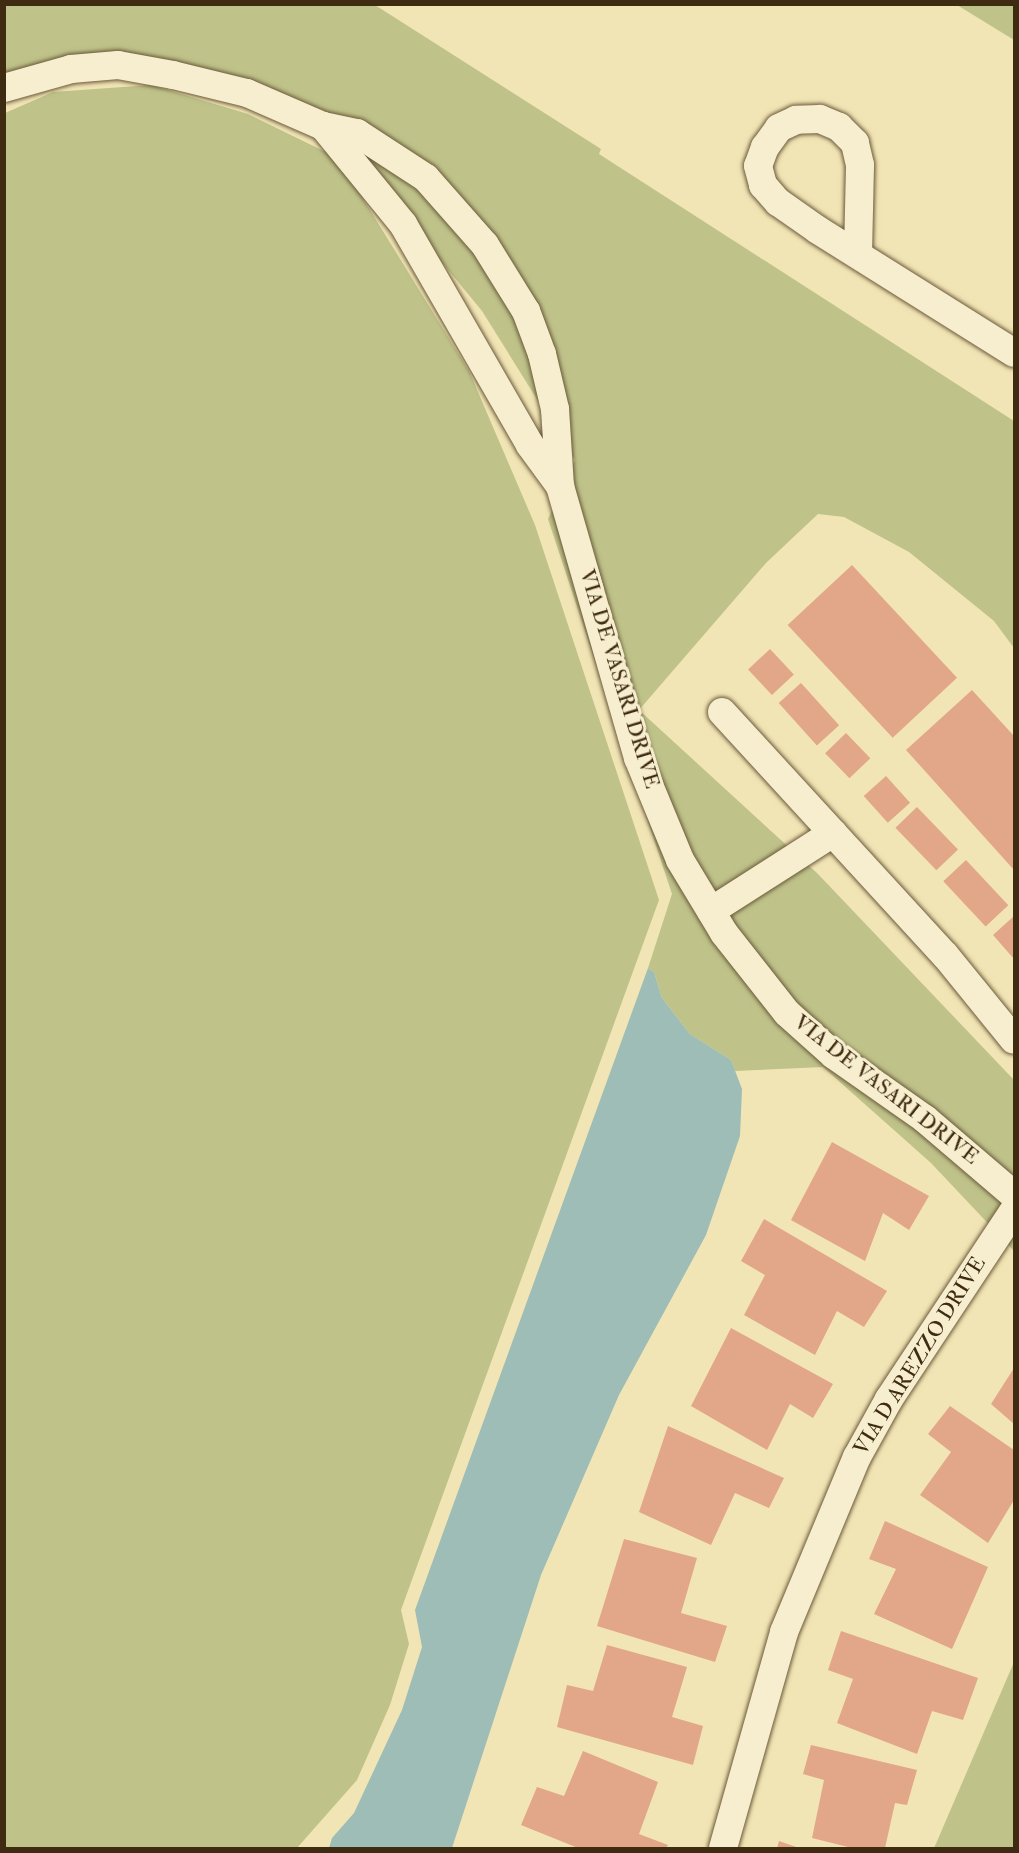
<!DOCTYPE html>
<html>
<head>
<meta charset="utf-8">
<style>
	body { margin:0 }
	#map { position:relative; width:1019px; height:1853px; overflow:hidden; background:#f2e5b5; font-family:"IM FELL Double Pica",serif }
	div>[style] { position:absolute }
	.green>* { inset:0; background:#bfc38a }
	.water>* { inset:0; background:#9dbdb6 }
	.building>* { inset:0; background:#e2a689; transform-origin:0 0 }
	.roads { filter:drop-shadow(0 0 2px #6b5a3a) drop-shadow(0 0 2px #6b5a3a) }
	.minor>* { height:28px; margin:-14px; padding:0 14px; transform-origin:14px; border-radius:14px; background:#f7eecf }
	span { translate:-50% -50%; white-space:nowrap; text-align:center; line-height:1.15; -webkit-text-stroke:6px #f7eecf; paint-order:stroke }
	.street-label { font-size:21px; color:#3e2b11 }
	.frame { position:absolute; inset:0; border:6px solid #3e2b11; pointer-events:none }
</style>
</head>
<body>
<div id="map">
	<div class="green">
		<div style="clip-path:polygon(5px 5px,375px 5px,601px 149px,599px 154px,1014px 421px,1014px 648px,994px 621px,909px 552px,844px 517px,818px 514px,766px 563px,639px 710px,818px 874px,1014px 1080px,1014px 1251px,931px 1163px,823px 1067px,735px 1071px,731px 1060px,690px 1034px,662px 998px,654px 972px,648px 968px,672px 894px,548px 519px,575px 460px,482px 311px,347px 147px,151px 71px,53px 78px,5px 98px)"></div>
		<div style="clip-path:polygon(957px 5px,1014px 5px,1014px 40px)"></div>
		<div style="clip-path:polygon(151px 85px,248px 114px,338px 158px,469px 371px,535px 525px,659px 900px,401px 1610px,409px 1644px,390px 1705px,357px 1780px,297px 1848px,5px 1848px,5px 113px,53px 92px)"></div>
		<div style="clip-path:polygon(1014px 1662px,1014px 1848px,934px 1848px,938px 1839px)"></div>
	</div>
	<div class="water">
		<div style="clip-path:polygon(648px 968px,654px 972px,662px 998px,690px 1034px,731px 1060px,742px 1089px,740px 1136px,706px 1235px,619px 1395px,541px 1575px,452px 1848px,329px 1848px,332px 1838px,354px 1813px,402px 1710px,422px 1647px,415px 1610px)"></div>
	</div>
	<div class="building">
		<div style="left:852px;top:565px;width:154px;height:88px;rotate:47deg"></div>
		<div style="left:770px;top:649px;width:35px;height:30px;rotate:47deg"></div>
		<div style="left:801px;top:683px;width:57px;height:30px;rotate:48deg"></div>
		<div style="clip-path:polygon(972px 690px,1014px 736px,1014px 870px,906px 750px)"></div>
		<div style="left:846px;top:733px;width:35px;height:29px;rotate:46deg"></div>
		<div style="left:886px;top:776px;width:36px;height:30px;rotate:48deg"></div>
		<div style="left:917px;top:807px;width:59px;height:30px;rotate:46deg"></div>
		<div style="left:966px;top:860px;width:62px;height:31px;rotate:47deg"></div>
		<div style="clip-path:polygon(1014px 916px,1014px 959px,993px 935px)"></div>
		<div style="clip-path:polygon(832px 1142px,929px 1196px,909px 1230px,883px 1213px,865px 1261px,791px 1220px)"></div>
		<div style="clip-path:polygon(764px 1219px,887px 1291px,864px 1327px,837px 1311px,815px 1355px,744px 1315px,765px 1275px,741px 1261px)"></div>
		<div style="clip-path:polygon(731px 1328px,833px 1384px,813px 1418px,790px 1404px,767px 1450px,691px 1406px)"></div>
		<div style="clip-path:polygon(1014px 1368px,1014px 1424px,991px 1404px)"></div>
		<div style="clip-path:polygon(950px 1406px,1014px 1450px,1014px 1500px,988px 1543px,920px 1495px,951px 1452px,928px 1434px)"></div>
		<div style="clip-path:polygon(668px 1426px,784px 1478px,769px 1508px,735px 1493px,711px 1545px,639px 1512px)"></div>
		<div style="clip-path:polygon(885px 1521px,988px 1567px,952px 1649px,874px 1614px,896px 1569px,869px 1559px)"></div>
		<div style="clip-path:polygon(624px 1539px,697px 1558px,681px 1613px,727px 1626px,715px 1662px,597px 1626px)"></div>
		<div style="clip-path:polygon(841px 1631px,978px 1678px,963px 1720px,932px 1711px,917px 1754px,837px 1723px,853px 1679px,828px 1670px)"></div>
		<div style="clip-path:polygon(607px 1645px,687px 1667px,672px 1717px,703px 1726px,693px 1765px,557px 1727px,567px 1685px,593px 1691px)"></div>
		<div style="clip-path:polygon(811px 1745px,917px 1770px,907px 1805px,895px 1803px,885px 1848px,852px 1848px,812px 1838px,824px 1780px,803px 1774px)"></div>
		<div style="clip-path:polygon(583px 1751px,658px 1782px,639px 1834px,668px 1845px,666px 1848px,578px 1848px,521px 1825px,537px 1787px,564px 1796px)"></div>
		<div style="clip-path:polygon(779px 1841px,799px 1848px,777px 1848px)"></div>
	</div>
	<div class="roads">
		<div class="minor">
			<div style="left:4px;top:88px;width:70px;rotate:-15.8deg"></div>
			<div style="left:71px;top:69px;width:47px;rotate:-4.9deg"></div>
			<div style="left:118px;top:65px;width:56px;rotate:10.3deg"></div>
			<div style="left:173px;top:75px;width:76px;rotate:13.7deg"></div>
			<div style="left:247px;top:93px;width:83px;rotate:23.5deg"></div>
			<div style="left:323px;top:126px;width:35px;rotate:12deg"></div>
			<div style="left:357px;top:133px;width:82px;rotate:33.1deg"></div>
			<div style="left:426px;top:178px;width:89px;rotate:48.6deg"></div>
			<div style="left:485px;top:245px;width:78px;rotate:58.2deg"></div>
			<div style="left:526px;top:311px;width:46px;rotate:69.6deg"></div>
			<div style="left:542px;top:354px;width:57px;rotate:76.7deg"></div>
			<div style="left:555px;top:409px;width:77px;rotate:86.3deg"></div>
			<div style="left:560px;top:486px;width:283px;rotate:74deg"></div>
			<div style="left:638px;top:758px;width:110px;rotate:67.6deg"></div>
			<div style="left:680px;top:860px;width:85px;rotate:58.9deg"></div>
			<div style="left:724px;top:933px;width:102px;rotate:51.8deg"></div>
			<div style="left:787px;top:1013px;width:63px;rotate:41.8deg"></div>
			<div style="left:834px;top:1055px;width:111px;rotate:35.1deg"></div>
			<div style="left:925px;top:1119px;width:117px;rotate:40.5deg"></div>
			<div style="left:323px;top:126px;width:127px;rotate:50.8deg"></div>
			<div style="left:403px;top:224px;width:255px;rotate:60.1deg"></div>
			<div style="left:530px;top:445px;width:51px;rotate:53.8deg"></div>
			<div style="left:858px;top:254px;width:89px;rotate:-88.7deg"></div>
			<div style="left:860px;top:165px;width:23px;rotate:-103deg"></div>
			<div style="left:855px;top:143px;width:23px;rotate:-135deg"></div>
			<div style="left:839px;top:127px;width:21px;rotate:-157deg"></div>
			<div style="left:820px;top:119px;width:24px;rotate:178deg"></div>
			<div style="left:796px;top:120px;width:19px;rotate:155deg"></div>
			<div style="left:779px;top:128px;width:24px;rotate:126deg"></div>
			<div style="left:765px;top:147px;width:20px;rotate:110deg"></div>
			<div style="left:758px;top:166px;width:20px;rotate:75deg"></div>
			<div style="left:763px;top:185px;width:23px;rotate:49deg"></div>
			<div style="left:778px;top:202px;width:49px;rotate:35deg"></div>
			<div style="left:818px;top:230px;width:231px;rotate:32.1deg"></div>
			<div style="left:722px;top:712px;width:330px;rotate:47.5deg"></div>
			<div style="left:945px;top:955px;width:109px;rotate:50.9deg"></div>
			<div style="left:711px;top:911px;width:145px;rotate:-32.6deg"></div>
			<div style="left:723px;top:1848px;width:224px;rotate:-74.2deg"></div>
			<div style="left:784px;top:1632px;width:190px;rotate:-67.4deg"></div>
			<div style="left:857px;top:1457px;width:66px;rotate:-61.1deg"></div>
			<div style="left:889px;top:1399px;width:227px;rotate:-56.5deg"></div>
		</div>
	</div>
	<div class="street-label">
		<span style="left:619px;top:679px;rotate:73deg">VIA DE VASARI DRIVE</span>
		<span style="left:886px;top:1090px;rotate:38deg">VIA DE VASARI DRIVE</span>
		<span style="left:920px;top:1356px;rotate:-58deg">VIA D AREZZO DRIVE</span>
	</div>
	<div class="frame"></div>
</div>
</body>
</html>
